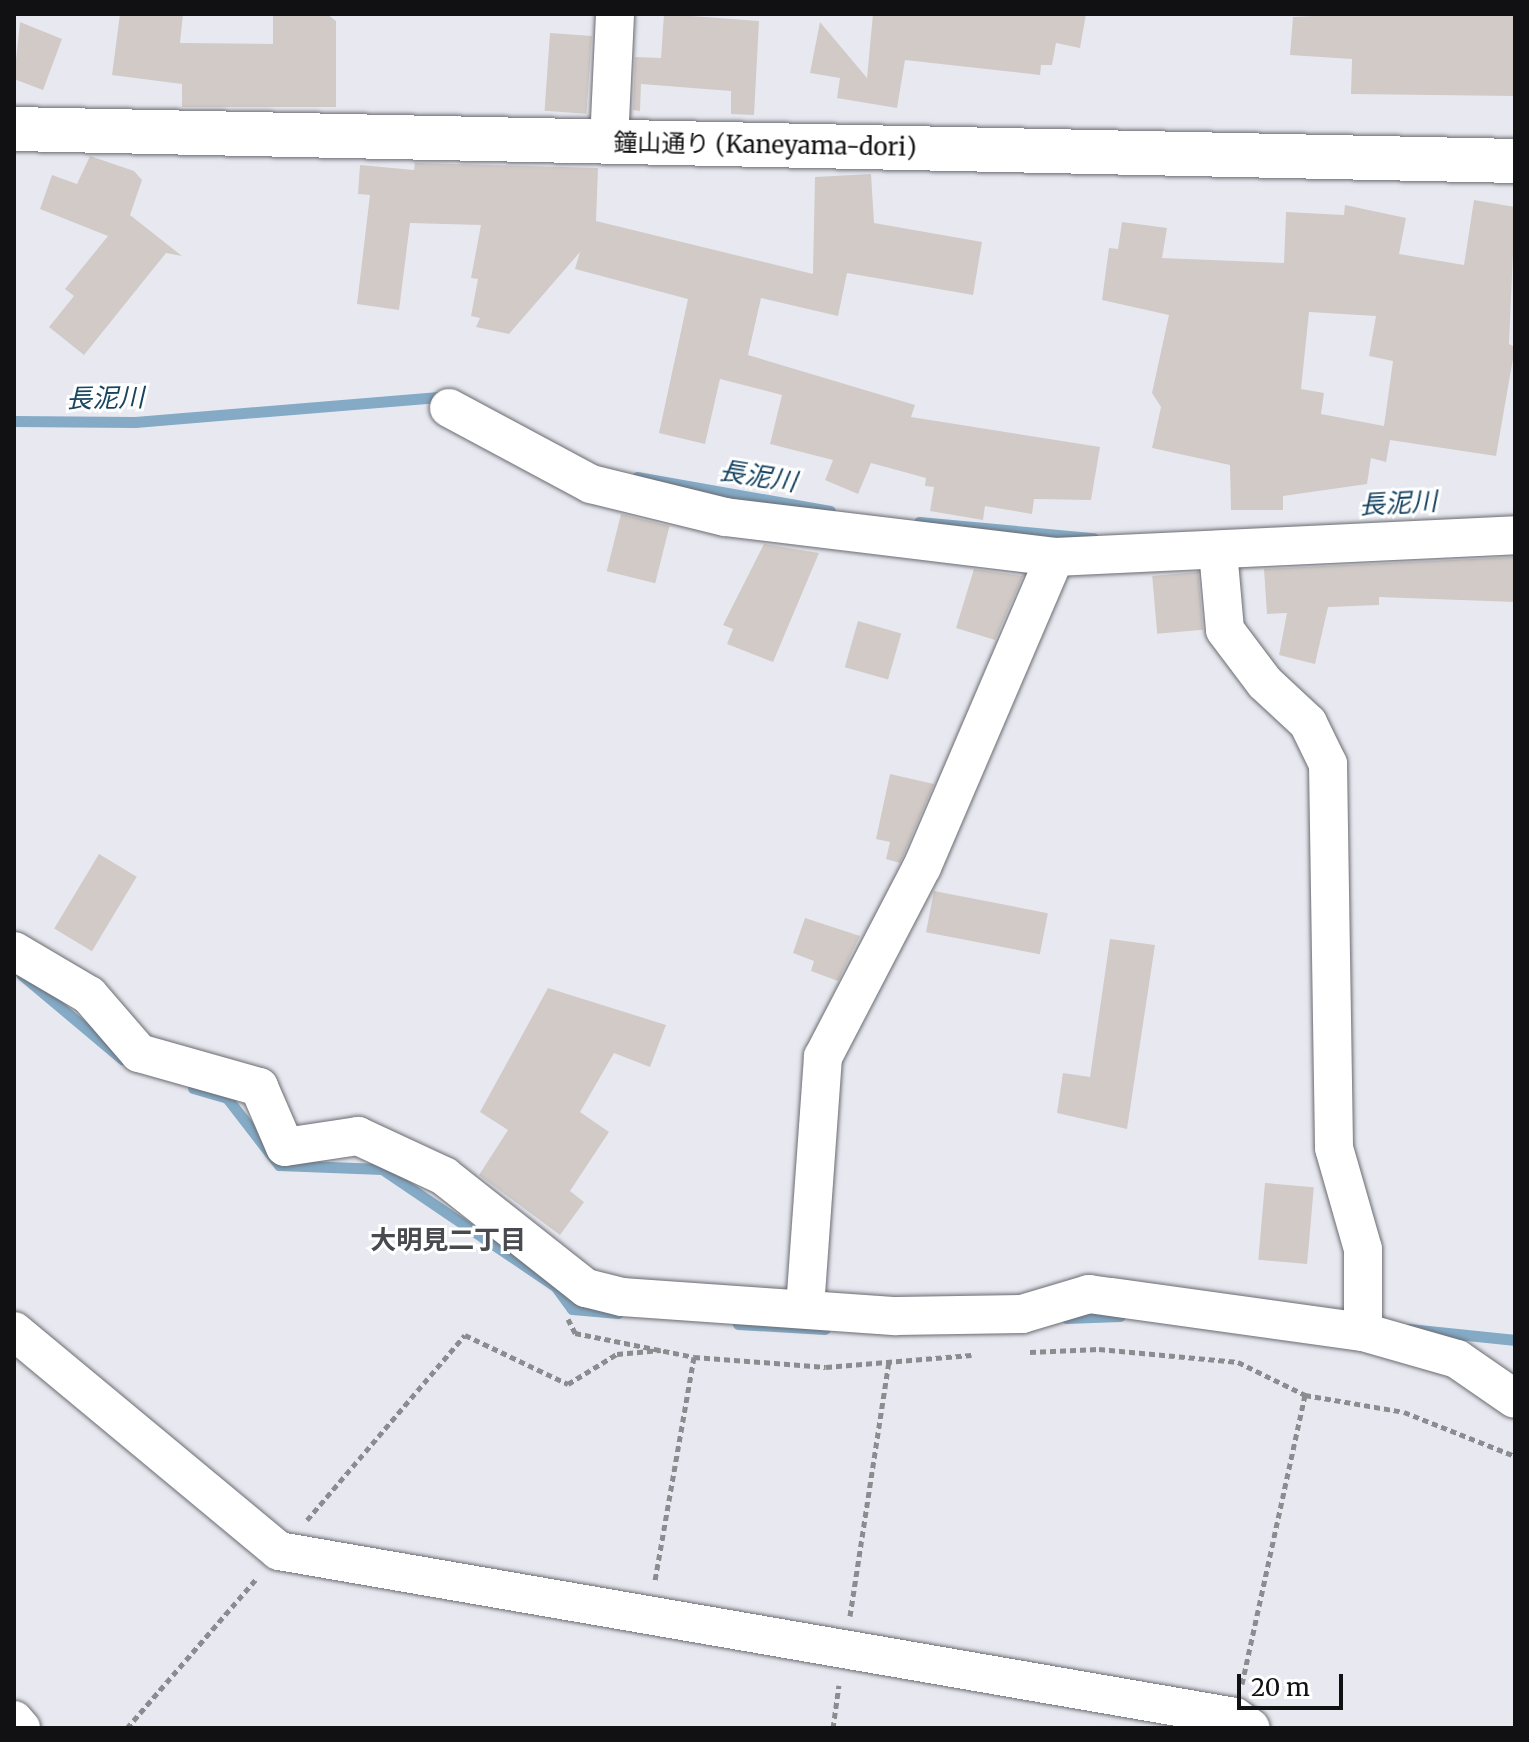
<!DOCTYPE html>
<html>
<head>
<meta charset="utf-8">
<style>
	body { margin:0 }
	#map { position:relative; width:1529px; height:1742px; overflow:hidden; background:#e8e9f0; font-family:Merriweather,"Noto Sans JP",serif }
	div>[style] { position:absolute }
	.stream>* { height:11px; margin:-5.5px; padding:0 5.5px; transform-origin:5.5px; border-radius:5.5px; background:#84aac6 }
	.building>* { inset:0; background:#d1cac7; transform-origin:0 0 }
	.path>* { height:5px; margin-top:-2.5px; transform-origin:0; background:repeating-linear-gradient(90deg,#8b8c90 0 6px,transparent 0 10px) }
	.roads { filter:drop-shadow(0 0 2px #6a6b71) drop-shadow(0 0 2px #6a6b71) }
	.street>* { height:38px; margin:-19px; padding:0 19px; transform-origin:19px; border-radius:19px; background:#fff }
	.secondary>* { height:44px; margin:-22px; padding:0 22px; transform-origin:22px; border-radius:22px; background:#fff }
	span { translate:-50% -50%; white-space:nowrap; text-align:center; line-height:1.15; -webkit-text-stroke:6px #fff; paint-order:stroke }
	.street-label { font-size:24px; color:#111113 }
	.water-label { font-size:26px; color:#164461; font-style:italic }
	.neighbourhood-label { font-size:26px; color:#484a4f; font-weight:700 }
	.frame { position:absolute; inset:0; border:16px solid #111113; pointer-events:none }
	.scale { position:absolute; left:1237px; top:1674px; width:106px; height:36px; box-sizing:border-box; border:4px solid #111113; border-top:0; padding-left:10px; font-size:24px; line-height:28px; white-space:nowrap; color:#111113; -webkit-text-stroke:6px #fff; paint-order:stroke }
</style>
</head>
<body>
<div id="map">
	<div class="stream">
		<div style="left:14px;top:421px;width:121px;rotate:0.5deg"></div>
		<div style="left:135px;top:422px;width:317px;rotate:-4.7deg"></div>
		<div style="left:637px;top:477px;width:196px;rotate:10deg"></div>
		<div style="left:919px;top:522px;width:175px;rotate:5.3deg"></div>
		<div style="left:22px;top:975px;width:131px;rotate:40deg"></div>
		<div style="left:193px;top:1088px;width:35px;rotate:16deg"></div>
		<div style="left:227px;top:1098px;width:85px;rotate:52.2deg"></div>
		<div style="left:279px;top:1165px;width:103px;rotate:2.2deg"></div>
		<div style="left:382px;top:1169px;width:210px;rotate:34.1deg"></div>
		<div style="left:556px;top:1287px;width:27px;rotate:54deg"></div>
		<div style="left:572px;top:1309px;width:46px;rotate:5deg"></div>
		<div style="left:1066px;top:1318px;width:54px;rotate:-2.1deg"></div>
		<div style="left:738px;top:1324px;width:87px;rotate:3.3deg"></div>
		<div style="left:1409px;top:1329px;width:107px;rotate:5.9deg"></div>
	</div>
	<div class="building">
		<div style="clip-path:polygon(120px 14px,183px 14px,180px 43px,273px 44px,273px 14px,327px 14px,336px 21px,336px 107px,182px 107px,182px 84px,112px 75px)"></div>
		<div style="clip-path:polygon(664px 14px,759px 21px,754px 115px,731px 114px,731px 91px,641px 84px,640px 111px,633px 110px,635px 57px,661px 58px)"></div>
		<div style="clip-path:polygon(873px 14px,1086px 14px,1080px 48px,1056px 43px,1052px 65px,1041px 65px,1040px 75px,905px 60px,897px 108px,837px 98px,840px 78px,810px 73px,820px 22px,867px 78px)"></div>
		<div style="clip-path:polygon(1352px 14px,1515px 14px,1515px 96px,1351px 94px,1352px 59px,1290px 55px,1293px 17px)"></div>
		<div style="clip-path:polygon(20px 22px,62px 39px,43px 90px,14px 79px)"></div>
		<div style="left:550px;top:33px;width:42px;height:78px;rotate:4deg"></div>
		<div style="clip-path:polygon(90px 156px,134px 171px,142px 180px,130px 215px,182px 256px,166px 253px,84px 355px,49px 327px,74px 296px,65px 289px,108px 236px,40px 209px,52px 175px,77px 184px)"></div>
		<div style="clip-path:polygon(415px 163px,598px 168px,596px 221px,813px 274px,815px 177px,871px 174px,874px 223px,982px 242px,973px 295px,847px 273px,838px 316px,761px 298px,748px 355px,915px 405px,911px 417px,1100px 447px,1091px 500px,1034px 499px,1032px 514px,985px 506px,983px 520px,930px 511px,934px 487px,925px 486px,926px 478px,871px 463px,858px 494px,825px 480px,833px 460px,770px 444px,782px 395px,720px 379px,705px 444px,659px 433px,688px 299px,575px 269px,580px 252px,509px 334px,476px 327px,480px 318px,471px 316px,478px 279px,471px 278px,481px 225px,410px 223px,399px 310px,357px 304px,370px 195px,358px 194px,360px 165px,414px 170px)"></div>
		<div style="clip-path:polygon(evenodd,1474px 200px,1515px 207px,1509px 344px,1515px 347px,1496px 456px,1390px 440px,1386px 462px,1371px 458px,1367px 484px,1283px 496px,1283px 510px,1231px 510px,1230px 465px,1152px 448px,1161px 407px,1152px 393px,1169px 315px,1102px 300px,1109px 248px,1118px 249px,1122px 222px,1167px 228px,1162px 258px,1284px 263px,1286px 212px,1344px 215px,1345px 205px,1406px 218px,1399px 254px,1464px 265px,1474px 200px,1309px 312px,1376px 316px,1369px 356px,1393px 361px,1384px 426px,1321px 414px,1324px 393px,1301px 389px,1309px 312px)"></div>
		<div style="left:621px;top:514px;width:50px;height:59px;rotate:14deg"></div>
		<div style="clip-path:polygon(764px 544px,819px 553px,773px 662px,727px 644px,733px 629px,723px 625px)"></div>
		<div style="clip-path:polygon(1515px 557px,1515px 602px,1379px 597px,1379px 605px,1328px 607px,1315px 664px,1279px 655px,1287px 613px,1267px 614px,1264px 569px)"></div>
		<div style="clip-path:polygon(974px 569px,1023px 576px,995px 640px,956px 628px)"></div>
		<div style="left:1198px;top:572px;width:58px;height:46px;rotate:85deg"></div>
		<div style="left:858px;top:621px;width:45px;height:48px;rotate:16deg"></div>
		<div style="clip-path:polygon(890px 774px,934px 784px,900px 863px,886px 859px,890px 842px,876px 839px)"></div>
		<div style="left:99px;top:854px;width:44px;height:87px;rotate:31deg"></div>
		<div style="left:934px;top:891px;width:116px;height:42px;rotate:11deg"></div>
		<div style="clip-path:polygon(805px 918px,860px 936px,838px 981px,811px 971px,814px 961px,793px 953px)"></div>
		<div style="clip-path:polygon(1110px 939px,1155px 945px,1127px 1129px,1057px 1113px,1063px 1073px,1090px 1077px)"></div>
		<div style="clip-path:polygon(548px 988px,666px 1025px,650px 1067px,614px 1053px,580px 1112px,609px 1132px,570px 1191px,584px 1202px,560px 1235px,479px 1175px,508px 1130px,480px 1112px)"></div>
		<div style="left:1265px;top:1183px;width:49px;height:77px;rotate:5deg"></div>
	</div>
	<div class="path">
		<div style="left:568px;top:1319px;width:16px;rotate:63deg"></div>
		<div style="left:575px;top:1333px;width:121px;rotate:11.4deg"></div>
		<div style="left:694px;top:1357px;width:227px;rotate:99.9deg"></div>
		<div style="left:1030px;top:1352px;width:69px;rotate:-2.5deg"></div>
		<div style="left:1099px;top:1349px;width:140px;rotate:5.3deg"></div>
		<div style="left:1238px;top:1362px;width:75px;rotate:26.2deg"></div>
		<div style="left:1305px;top:1395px;width:100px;rotate:9.7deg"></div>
		<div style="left:1404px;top:1412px;width:119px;rotate:21.6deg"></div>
		<div style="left:694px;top:1357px;width:132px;rotate:4.3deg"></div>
		<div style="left:826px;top:1367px;width:146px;rotate:-4.7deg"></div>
		<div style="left:307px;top:1520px;width:243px;rotate:-49.5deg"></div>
		<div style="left:465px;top:1335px;width:114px;rotate:25.4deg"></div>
		<div style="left:568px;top:1384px;width:57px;rotate:-31.5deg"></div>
		<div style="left:617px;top:1354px;width:44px;rotate:-5.2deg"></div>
		<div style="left:850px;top:1616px;width:259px;rotate:-81.3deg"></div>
		<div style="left:1242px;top:1684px;width:296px;rotate:-77.7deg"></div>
		<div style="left:127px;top:1728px;width:197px;rotate:-49.1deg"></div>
		<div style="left:833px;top:1728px;width:43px;rotate:-82.1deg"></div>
	</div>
	<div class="roads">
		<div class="street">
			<div style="left:609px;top:142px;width:128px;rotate:-87.3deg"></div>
			<div style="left:449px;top:408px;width:161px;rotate:28.2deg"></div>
			<div style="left:591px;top:484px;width:138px;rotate:13.8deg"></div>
			<div style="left:725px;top:517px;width:332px;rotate:6.9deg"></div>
			<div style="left:1055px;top:557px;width:461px;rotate:-2.7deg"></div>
			<div style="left:1218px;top:551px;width:79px;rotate:84.9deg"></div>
			<div style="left:1225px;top:630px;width:66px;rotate:53deg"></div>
			<div style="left:1265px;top:683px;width:59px;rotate:42.9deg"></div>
			<div style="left:1308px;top:723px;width:46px;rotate:64deg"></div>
			<div style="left:1328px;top:764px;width:384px;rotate:89.1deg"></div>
			<div style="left:1334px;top:1148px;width:105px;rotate:74deg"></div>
			<div style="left:1363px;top:1249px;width:83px;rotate:90deg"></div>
			<div style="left:14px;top:951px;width:87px;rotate:30.4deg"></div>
			<div style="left:89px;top:995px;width:77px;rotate:49.2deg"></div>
			<div style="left:139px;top:1053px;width:125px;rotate:15.8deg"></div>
			<div style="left:259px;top:1087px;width:65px;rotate:66.6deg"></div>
			<div style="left:285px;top:1147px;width:74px;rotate:-8.6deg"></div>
			<div style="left:358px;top:1136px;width:95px;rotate:24.9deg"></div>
			<div style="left:444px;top:1176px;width:181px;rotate:38.3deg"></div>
			<div style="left:586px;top:1288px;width:37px;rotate:14deg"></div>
			<div style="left:622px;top:1297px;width:275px;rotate:4deg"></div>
			<div style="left:896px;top:1316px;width:126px;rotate:-0.9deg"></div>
			<div style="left:1022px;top:1314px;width:70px;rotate:-16.6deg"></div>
			<div style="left:1089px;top:1294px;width:277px;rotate:7.9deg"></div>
			<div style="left:1363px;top:1332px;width:98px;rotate:16deg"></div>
			<div style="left:1457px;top:1359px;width:70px;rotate:34.6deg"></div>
			<div style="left:805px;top:1308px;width:252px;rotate:-85.9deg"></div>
			<div style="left:823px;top:1057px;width:214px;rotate:-62.5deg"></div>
			<div style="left:922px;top:867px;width:337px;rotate:-66.8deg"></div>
			<div style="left:14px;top:1331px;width:344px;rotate:39.7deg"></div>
			<div style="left:279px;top:1551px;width:970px;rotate:9.85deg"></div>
			<div style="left:1235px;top:1717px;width:19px;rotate:35deg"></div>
			<div style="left:14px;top:1720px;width:11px;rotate:49deg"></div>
		</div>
		<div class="secondary">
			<div style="left:14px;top:129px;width:1501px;rotate:1.22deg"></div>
		</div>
	</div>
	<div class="street-label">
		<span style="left:765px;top:145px;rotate:1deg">鐘山通り (Kaneyama-dori)</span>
	</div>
	<div class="water-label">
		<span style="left:105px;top:398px;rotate:-1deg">長泥川</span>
		<span style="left:758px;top:476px;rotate:9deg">長泥川</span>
		<span style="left:1398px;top:503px;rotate:-3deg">長泥川</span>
	</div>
	<div class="neighbourhood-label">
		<span style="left:448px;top:1240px">大明見二丁目</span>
	</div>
	<div class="frame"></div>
	<div class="scale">20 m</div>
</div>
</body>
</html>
